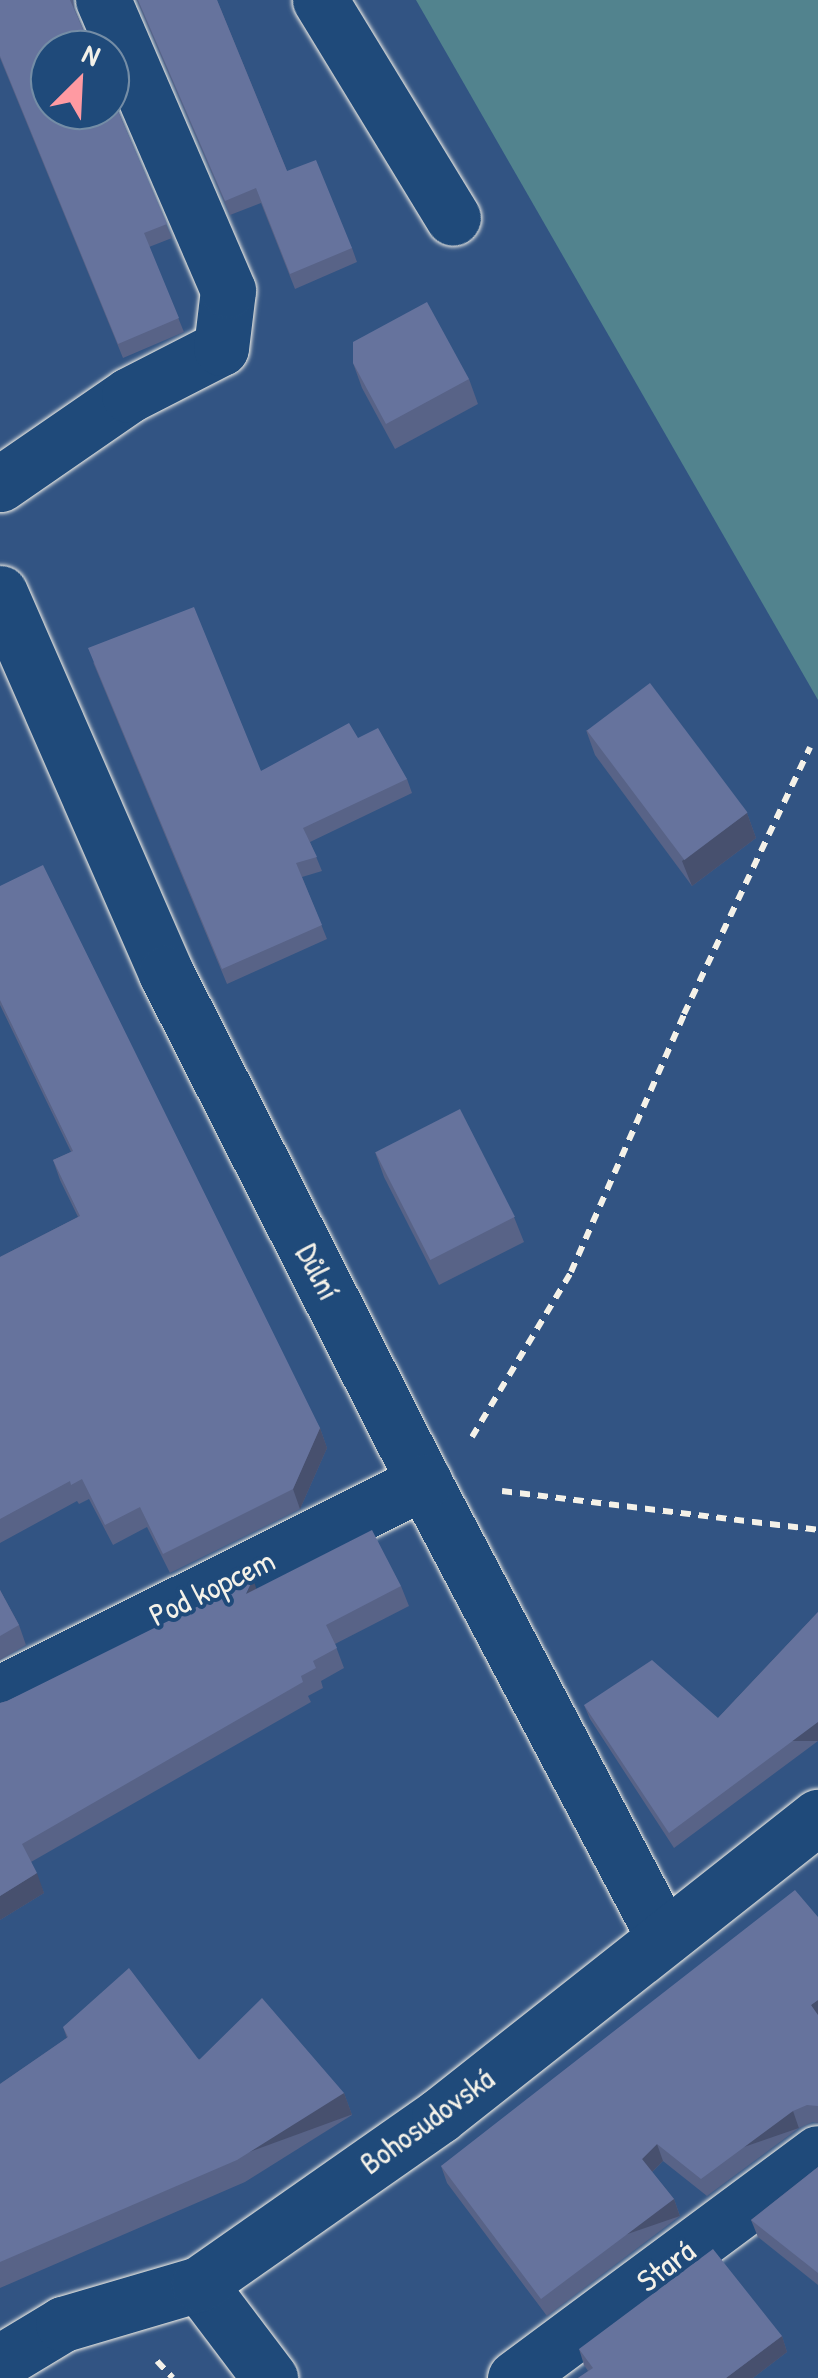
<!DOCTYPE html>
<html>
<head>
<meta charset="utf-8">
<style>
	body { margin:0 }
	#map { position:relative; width:818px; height:2378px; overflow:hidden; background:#325483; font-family:"Patrick Hand",sans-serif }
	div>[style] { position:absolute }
	.green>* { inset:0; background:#52838e }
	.path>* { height:6px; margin-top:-3px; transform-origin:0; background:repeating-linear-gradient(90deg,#f4f1e8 0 10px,transparent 0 18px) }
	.roads { filter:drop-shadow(0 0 2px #f4f1e8) drop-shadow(0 0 2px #f4f1e8) }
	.minor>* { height:55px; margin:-27.5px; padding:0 27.5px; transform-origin:27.5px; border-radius:27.5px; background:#1f4a7a }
	.wall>* { inset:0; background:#586387 }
	.shaded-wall>* { inset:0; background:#47506e; transform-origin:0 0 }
	.building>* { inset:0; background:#66739d; transform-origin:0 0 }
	span { translate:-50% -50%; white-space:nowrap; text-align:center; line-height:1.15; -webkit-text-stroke:8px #1f4a7a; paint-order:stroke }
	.street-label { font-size:32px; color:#f4f1e8 }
	.north { position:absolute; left:30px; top:30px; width:100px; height:100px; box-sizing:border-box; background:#1f4a7a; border:2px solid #748da6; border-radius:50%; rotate:24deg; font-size:28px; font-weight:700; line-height:40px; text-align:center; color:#f4f1e8 }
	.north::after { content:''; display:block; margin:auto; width:35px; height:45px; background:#ff9aa2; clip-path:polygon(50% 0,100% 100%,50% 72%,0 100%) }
</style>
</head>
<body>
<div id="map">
	<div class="green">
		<div style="clip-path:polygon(416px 0,818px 0,818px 700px)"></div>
	</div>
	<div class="path">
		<div style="left:472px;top:1437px;width:192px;rotate:-59deg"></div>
		<div style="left:571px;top:1272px;width:282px;rotate:-66.3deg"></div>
		<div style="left:684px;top:1014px;width:295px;rotate:-64.7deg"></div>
		<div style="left:502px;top:1491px;width:318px;rotate:7deg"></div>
		<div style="left:157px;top:2361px;width:23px;rotate:47deg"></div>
	</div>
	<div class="roads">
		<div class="minor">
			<div style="left:320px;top:0;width:255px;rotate:58.6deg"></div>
			<div style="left:0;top:484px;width:157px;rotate:-34.6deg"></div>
			<div style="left:129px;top:395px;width:103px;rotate:-27.1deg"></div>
			<div style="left:221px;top:348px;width:58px;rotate:-83.1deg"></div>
			<div style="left:228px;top:290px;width:316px;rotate:-113.3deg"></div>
			<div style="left:0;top:593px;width:415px;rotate:66.4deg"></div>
			<div style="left:166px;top:973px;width:571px;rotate:63.12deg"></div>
			<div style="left:424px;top:1482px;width:515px;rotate:62.24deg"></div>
			<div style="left:0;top:1693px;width:474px;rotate:-26.5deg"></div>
			<div style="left:199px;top:2284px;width:118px;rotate:52.9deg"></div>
			<div style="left:0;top:2362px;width:74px;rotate:-31.1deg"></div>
			<div style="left:63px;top:2324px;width:142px;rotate:-16.4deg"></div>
			<div style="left:199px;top:2284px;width:293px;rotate:-35deg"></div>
			<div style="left:439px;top:2116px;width:483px;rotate:-38.3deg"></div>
			<div style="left:515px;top:2378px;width:377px;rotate:-36.6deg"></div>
		</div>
	</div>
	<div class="wall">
		<div style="clip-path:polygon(0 0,73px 0,74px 8px,172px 238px,149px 247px,184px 332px,123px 358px,0 58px)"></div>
		<div style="clip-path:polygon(137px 0,217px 0,287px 171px,352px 248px,357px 262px,295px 289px,261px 203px,230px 215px)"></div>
		<div style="clip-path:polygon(353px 363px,469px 379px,478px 404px,395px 449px,362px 388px)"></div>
		<div style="clip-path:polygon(93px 662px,261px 771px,358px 738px,407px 779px,412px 793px,310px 842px,322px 871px,302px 877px,327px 939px,227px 984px)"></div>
		<div style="clip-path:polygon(586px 730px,747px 813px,756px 838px,692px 886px,595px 755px)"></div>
		<div style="clip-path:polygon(0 886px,320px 1428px,327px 1448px,300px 1509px,170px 1573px,147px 1527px,113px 1545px,89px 1499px,79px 1504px,77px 1501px,0 1543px,0 1257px,78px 1217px,60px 1180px,53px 1160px,71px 1152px,0 1005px)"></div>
		<div style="clip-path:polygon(375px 1152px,514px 1217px,524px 1242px,439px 1285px,384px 1177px)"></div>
		<div style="clip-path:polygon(401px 1586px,409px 1606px,335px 1644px,344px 1668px,321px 1681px,323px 1688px,308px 1696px,311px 1702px,31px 1862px,44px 1893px,0 1920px,0 1703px,7px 1701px,256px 1589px)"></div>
		<div style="clip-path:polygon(0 1590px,19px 1625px,26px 1645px,0 1660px)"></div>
		<div style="clip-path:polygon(818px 1612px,818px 1741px,674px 1848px,590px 1719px,584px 1705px,718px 1718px)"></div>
		<div style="clip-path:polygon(818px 1917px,818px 2123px,813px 2122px,799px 2128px,707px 2196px,663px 2161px,652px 2172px,674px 2199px,680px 2216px,547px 2316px,447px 2183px,441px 2166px)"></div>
		<div style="clip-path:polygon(63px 2027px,344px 2093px,352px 2115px,245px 2182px,0 2288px,0 2084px,67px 2038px)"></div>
		<div style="clip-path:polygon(818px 2167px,818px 2285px,758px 2237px,751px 2220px)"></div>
		<div style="clip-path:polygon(782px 2336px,787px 2352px,753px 2378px,578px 2378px,588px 2371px,584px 2365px,579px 2349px)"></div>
	</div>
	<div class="shaded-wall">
		<div style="clip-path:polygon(747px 813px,756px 838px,692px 886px,682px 861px)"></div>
		<div style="clip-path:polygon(320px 1428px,327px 1448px,300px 1509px,293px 1489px)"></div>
		<div style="clip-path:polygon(253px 1579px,260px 1599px,246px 1594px)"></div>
		<div style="left:818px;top:1722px;width:19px;height:186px;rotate:90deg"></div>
		<div style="clip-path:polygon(37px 1873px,44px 1893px,0 1920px,0 1896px)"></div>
		<div style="clip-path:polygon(818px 2000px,818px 2022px,811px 2005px)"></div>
		<div style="left:344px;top:2093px;width:23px;height:126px;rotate:70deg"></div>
		<div style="left:793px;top:2111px;width:18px;height:114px;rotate:71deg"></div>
		<div style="clip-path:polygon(657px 2144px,663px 2161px,648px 2176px,642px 2159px)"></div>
		<div style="left:674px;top:2199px;width:18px;height:166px;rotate:71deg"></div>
		<div style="clip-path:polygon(782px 2336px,787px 2352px,753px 2378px,726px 2378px)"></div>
	</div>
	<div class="building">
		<div style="clip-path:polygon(0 0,70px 0,92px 50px,50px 50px,50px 110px,110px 110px,110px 93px,167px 224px,144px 233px,179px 318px,118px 344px,0 56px)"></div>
		<div style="clip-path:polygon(138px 0,217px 0,287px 171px,316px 160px,352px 248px,290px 274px,256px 188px,225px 201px)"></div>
		<div style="clip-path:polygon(427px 302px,469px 379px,386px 424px,353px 363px,353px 342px)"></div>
		<div style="clip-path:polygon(194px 607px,261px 771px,349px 723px,358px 738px,378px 728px,407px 779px,303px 828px,317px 857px,296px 863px,322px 925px,222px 969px,88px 648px)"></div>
		<div style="left:650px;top:683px;width:162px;height:79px;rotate:53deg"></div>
		<div style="clip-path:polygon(43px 865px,320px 1428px,293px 1489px,163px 1554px,140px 1507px,105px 1525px,82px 1479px,71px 1485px,70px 1481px,0 1519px,0 1257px,80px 1216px,53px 1160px,73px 1151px,0 1000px,0 886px)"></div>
		<div style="left:460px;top:1109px;width:121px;height:95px;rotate:63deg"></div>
		<div style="clip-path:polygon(372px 1530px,401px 1586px,326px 1625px,337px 1648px,313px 1661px,316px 1668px,301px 1676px,303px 1682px,22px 1844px,37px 1873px,0 1896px,0 1703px,7px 1701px,253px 1579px,246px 1594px)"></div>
		<div style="clip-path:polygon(0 1590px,19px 1625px,0 1636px)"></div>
		<div style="clip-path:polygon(818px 1612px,818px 1722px,669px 1833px,584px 1705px,652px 1660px,718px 1718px)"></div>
		<div style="clip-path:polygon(795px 1890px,818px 1917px,818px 2000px,811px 2005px,818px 2015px,818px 2106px,807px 2105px,793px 2111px,701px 2179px,657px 2144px,642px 2159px,674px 2199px,541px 2299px,441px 2166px)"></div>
		<div style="clip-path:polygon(129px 1968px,199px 2060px,262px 1998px,344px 2093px,237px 2160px,0 2262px,0 2084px,68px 2037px,63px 2027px)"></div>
		<div style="clip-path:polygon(818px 2167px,818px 2273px,751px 2220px)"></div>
		<div style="clip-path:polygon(713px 2249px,782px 2336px,726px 2378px,578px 2378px,593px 2368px,579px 2349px)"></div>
	</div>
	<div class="street-label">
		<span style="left:318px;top:1272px;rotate:63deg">Důlní</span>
		<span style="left:212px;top:1588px;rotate:-26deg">Pod kopcem</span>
		<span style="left:427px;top:2121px;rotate:-36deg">Bohosudovská</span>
		<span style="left:666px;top:2266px;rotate:-37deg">Stará</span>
	</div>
	<div class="north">N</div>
</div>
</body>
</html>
